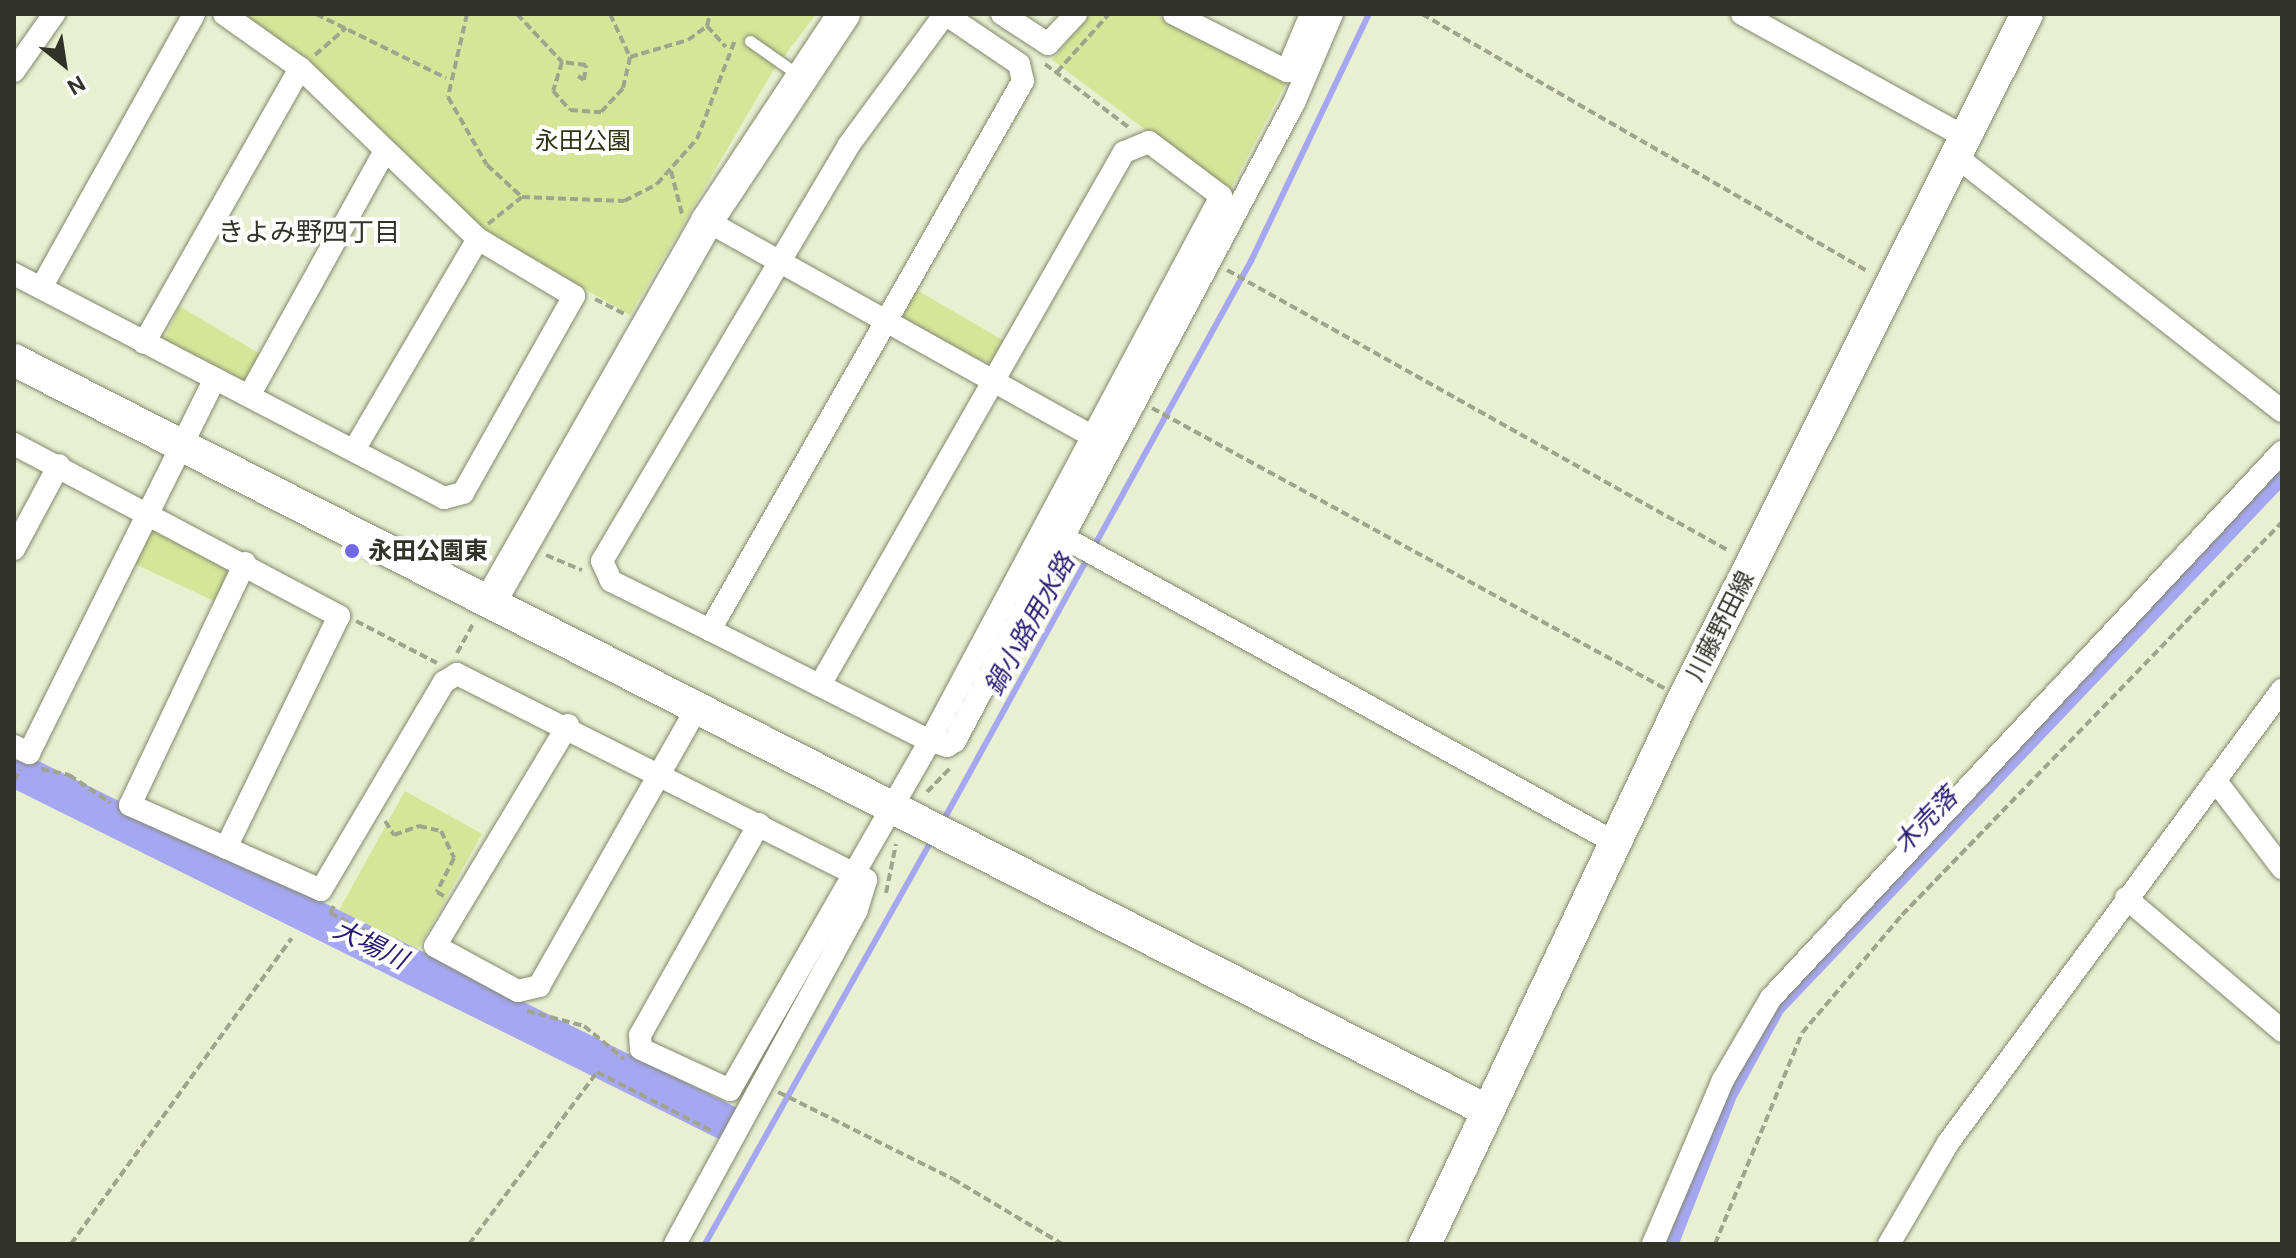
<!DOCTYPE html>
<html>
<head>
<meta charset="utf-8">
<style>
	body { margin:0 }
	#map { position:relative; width:2296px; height:1258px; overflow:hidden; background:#e9f0d2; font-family:"DM Sans","Noto Sans JP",sans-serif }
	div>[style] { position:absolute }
	.green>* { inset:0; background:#d6e699; transform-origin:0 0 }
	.water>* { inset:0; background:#a6a7f2 }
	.stream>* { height:6px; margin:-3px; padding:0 3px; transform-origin:3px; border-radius:3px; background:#a6a7f2 }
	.river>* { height:36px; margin:-18px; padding:0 18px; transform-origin:18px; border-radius:18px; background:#a6a7f2 }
	.path>* { height:4px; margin-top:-2px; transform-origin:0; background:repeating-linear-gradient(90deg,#9fa48d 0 8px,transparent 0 12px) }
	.roads { filter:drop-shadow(0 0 2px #82886d) drop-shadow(0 0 2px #82886d) }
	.lane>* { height:11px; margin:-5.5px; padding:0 5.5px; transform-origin:5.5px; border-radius:5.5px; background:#fff }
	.street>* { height:22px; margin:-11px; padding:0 11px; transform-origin:11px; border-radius:11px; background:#fff }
	.secondary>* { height:32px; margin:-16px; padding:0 16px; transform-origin:16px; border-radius:16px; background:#fff }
	.dots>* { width:22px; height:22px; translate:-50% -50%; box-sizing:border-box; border:4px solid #fff; border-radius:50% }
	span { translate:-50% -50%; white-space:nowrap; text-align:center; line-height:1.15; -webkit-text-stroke:8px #fff; paint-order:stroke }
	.park-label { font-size:24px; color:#2e3411 }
	.poi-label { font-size:24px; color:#313328; font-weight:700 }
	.left { translate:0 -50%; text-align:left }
	.street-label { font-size:24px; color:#313328 }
	.neighbourhood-label { font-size:26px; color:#313328 }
	.water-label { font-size:26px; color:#2a1b70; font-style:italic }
	.frame { position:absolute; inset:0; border:16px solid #313328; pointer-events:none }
	.north { position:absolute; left:24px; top:24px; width:80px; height:80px; -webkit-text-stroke:6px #fff; paint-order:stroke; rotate:150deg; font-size:22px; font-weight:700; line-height:32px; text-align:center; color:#313328 }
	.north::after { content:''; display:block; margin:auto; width:28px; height:36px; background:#313328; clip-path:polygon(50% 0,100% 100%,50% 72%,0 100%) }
</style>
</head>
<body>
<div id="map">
	<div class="green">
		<div style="clip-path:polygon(240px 14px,816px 14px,773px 71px,630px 315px,477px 227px)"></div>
		<div style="clip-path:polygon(1090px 14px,1154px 14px,1288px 79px,1229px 192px,1052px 60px)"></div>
		<div style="clip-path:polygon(915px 289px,1006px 342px,994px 364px,952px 351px,901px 318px)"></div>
		<div style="clip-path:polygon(179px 306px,262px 355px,249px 376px,241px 381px,163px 343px)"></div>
		<div style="clip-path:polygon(159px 530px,222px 564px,228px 574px,216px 602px,135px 564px,149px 532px)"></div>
		<div style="left:405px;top:791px;width:88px;height:136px;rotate:29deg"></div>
	</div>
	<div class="water">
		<div style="clip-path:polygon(2282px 468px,2282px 488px,1783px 1013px,1736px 1099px,1679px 1244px,1666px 1244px,1728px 1089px,1777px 1005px)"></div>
	</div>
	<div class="stream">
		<div style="left:942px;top:823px;width:641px;rotate:-61.2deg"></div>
		<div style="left:1251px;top:261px;width:274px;rotate:-64.5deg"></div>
		<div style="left:705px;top:1244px;width:464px;rotate:-60.7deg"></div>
	</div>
	<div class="river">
		<div style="left:14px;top:769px;width:794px;rotate:26.4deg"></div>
	</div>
	<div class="path">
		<div style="left:316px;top:14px;width:145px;rotate:26.2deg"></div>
		<div style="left:467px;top:14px;width:85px;rotate:102.9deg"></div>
		<div style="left:448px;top:97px;width:78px;rotate:60.2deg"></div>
		<div style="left:487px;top:165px;width:47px;rotate:42.4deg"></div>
		<div style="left:517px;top:14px;width:66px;rotate:46.8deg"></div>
		<div style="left:610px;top:14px;width:47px;rotate:65.1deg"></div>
		<div style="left:630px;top:57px;width:60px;rotate:-16.3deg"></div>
		<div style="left:688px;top:40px;width:24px;rotate:-36deg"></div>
		<div style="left:707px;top:26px;width:28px;rotate:48deg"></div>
		<div style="left:1422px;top:14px;width:516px;rotate:29.99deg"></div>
		<div style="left:707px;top:26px;width:12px;rotate:-76deg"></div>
		<div style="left:315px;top:55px;width:41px;rotate:-41.1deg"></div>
		<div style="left:1045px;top:64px;width:108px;rotate:37.1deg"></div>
		<div style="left:1057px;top:72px;width:78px;rotate:-48.1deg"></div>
		<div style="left:578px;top:76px;width:7px;rotate:34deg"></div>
		<div style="left:584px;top:80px;width:15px;rotate:-82deg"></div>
		<div style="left:586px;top:65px;width:24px;rotate:-173deg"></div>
		<div style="left:562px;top:62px;width:30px;rotate:107deg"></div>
		<div style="left:553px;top:91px;width:25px;rotate:48deg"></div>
		<div style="left:570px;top:110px;width:31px;rotate:4deg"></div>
		<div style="left:601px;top:112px;width:33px;rotate:-47deg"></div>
		<div style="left:623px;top:88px;width:32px;rotate:-77deg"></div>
		<div style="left:671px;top:171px;width:44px;rotate:75.7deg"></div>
		<div style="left:488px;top:224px;width:43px;rotate:-38.5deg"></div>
		<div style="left:522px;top:197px;width:102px;rotate:2.2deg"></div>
		<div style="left:624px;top:201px;width:37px;rotate:-27deg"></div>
		<div style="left:657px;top:184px;width:60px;rotate:-48.4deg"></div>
		<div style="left:697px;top:139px;width:106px;rotate:-69deg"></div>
		<div style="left:1227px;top:270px;width:575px;rotate:29.24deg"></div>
		<div style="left:595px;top:299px;width:35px;rotate:27deg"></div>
		<div style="left:1152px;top:408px;width:584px;rotate:28.67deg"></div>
		<div style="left:546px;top:555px;width:39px;rotate:23deg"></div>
		<div style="left:356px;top:621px;width:91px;rotate:27.4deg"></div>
		<div style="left:457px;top:653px;width:35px;rotate:-61deg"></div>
		<div style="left:41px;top:769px;width:29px;rotate:12deg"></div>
		<div style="left:69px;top:775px;width:50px;rotate:33.7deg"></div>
		<div style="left:14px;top:781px;width:13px;rotate:-61deg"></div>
		<div style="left:927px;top:792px;width:35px;rotate:-46deg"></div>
		<div style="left:385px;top:821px;width:17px;rotate:57deg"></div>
		<div style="left:394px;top:835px;width:27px;rotate:-20deg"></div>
		<div style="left:419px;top:826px;width:23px;rotate:13deg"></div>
		<div style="left:441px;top:831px;width:30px;rotate:64deg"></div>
		<div style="left:454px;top:858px;width:38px;rotate:117deg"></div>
		<div style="left:437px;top:892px;width:8px;rotate:30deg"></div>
		<div style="left:886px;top:893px;width:50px;rotate:-78.5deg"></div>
		<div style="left:334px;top:906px;width:8px;rotate:120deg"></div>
		<div style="left:330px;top:913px;width:95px;rotate:26.3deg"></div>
		<div style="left:527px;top:1011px;width:59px;rotate:14.7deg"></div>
		<div style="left:584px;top:1026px;width:52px;rotate:39.5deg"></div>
		<div style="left:778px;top:1092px;width:195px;rotate:26.4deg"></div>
		<div style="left:953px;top:1179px;width:127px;rotate:30.8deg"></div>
		<div style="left:71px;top:1244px;width:377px;rotate:-54.2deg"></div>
		<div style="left:469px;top:1244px;width:214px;rotate:-53.3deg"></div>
		<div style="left:597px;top:1072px;width:131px;rotate:27.1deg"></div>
		<div style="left:1715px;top:1244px;width:228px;rotate:-67.6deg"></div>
		<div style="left:1802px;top:1033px;width:155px;rotate:-49.7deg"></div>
		<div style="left:1902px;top:915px;width:547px;rotate:-45.96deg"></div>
	</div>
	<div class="roads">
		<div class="lane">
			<div style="left:750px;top:41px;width:61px;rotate:35deg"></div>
		</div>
		<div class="street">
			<div style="left:945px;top:14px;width:89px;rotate:34deg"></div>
			<div style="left:1019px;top:64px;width:17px;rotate:77deg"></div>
			<div style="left:1023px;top:81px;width:632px;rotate:119.69deg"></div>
			<div style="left:710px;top:630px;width:110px;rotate:-153.7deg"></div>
			<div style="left:611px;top:581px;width:22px;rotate:-114deg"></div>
			<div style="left:602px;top:561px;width:482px;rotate:-59.3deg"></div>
			<div style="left:848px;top:146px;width:164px;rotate:-53.7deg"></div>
			<div style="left:1002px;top:14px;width:55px;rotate:33.1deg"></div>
			<div style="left:1048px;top:44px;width:41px;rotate:-47deg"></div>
			<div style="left:1174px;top:14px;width:127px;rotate:26.8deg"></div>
			<div style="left:1287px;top:71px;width:62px;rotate:-67.2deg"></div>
			<div style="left:1742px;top:14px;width:252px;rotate:28.9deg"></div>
			<div style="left:14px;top:71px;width:70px;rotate:-54.9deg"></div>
			<div style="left:1953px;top:154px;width:417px;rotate:38deg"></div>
			<div style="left:707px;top:221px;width:442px;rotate:29.2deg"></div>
			<div style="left:14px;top:274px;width:485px;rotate:27.5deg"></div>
			<div style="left:444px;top:498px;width:20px;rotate:-15deg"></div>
			<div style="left:463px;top:493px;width:226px;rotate:-60.6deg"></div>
			<div style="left:574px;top:296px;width:112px;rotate:-149.3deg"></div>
			<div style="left:478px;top:239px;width:247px;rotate:-136.1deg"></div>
			<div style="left:300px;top:68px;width:93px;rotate:-144.6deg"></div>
			<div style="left:41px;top:288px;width:314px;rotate:-60.8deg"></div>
			<div style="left:144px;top:343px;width:316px;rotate:-60.4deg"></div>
			<div style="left:249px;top:396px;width:277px;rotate:-61deg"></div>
			<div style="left:14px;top:444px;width:368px;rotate:27.9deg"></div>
			<div style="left:339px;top:616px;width:258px;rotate:116deg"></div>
			<div style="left:354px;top:450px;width:245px;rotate:-59.6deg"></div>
			<div style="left:1063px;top:537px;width:630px;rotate:28.97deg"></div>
			<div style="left:14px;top:549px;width:95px;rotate:-61.8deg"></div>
			<div style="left:245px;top:563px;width:268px;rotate:115.4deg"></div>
			<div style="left:130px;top:805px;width:209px;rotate:24deg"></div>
			<div style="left:321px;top:890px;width:242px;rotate:-59.4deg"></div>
			<div style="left:444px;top:682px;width:15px;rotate:-32deg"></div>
			<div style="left:457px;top:674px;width:458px;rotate:26.7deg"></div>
			<div style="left:866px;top:880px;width:31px;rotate:107deg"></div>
			<div style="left:857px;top:910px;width:380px;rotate:118.6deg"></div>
			<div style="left:710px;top:630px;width:246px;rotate:26.8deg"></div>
			<div style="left:930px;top:741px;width:618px;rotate:-61.9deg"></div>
			<div style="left:1221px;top:196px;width:90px;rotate:-143.1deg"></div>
			<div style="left:1149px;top:142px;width:27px;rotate:158deg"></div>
			<div style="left:1124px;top:152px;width:614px;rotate:119.7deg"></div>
			<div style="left:568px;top:725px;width:258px;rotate:121deg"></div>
			<div style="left:435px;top:946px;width:94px;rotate:28.5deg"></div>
			<div style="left:518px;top:991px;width:22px;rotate:-13deg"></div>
			<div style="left:539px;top:986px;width:320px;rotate:-60.4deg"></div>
			<div style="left:14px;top:746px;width:17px;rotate:25deg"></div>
			<div style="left:29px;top:753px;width:418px;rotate:-63.6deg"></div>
			<div style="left:2215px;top:780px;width:111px;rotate:52.7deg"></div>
			<div style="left:759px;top:824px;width:242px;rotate:119.4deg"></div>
			<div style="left:640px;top:1035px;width:14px;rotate:86deg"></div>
			<div style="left:641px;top:1049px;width:98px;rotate:24.7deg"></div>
			<div style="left:730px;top:1090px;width:402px;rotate:-60.2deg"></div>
			<div style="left:930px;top:741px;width:18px;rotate:16deg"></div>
			<div style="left:947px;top:746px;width:9px;rotate:-32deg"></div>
			<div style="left:955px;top:741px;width:722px;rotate:-62.02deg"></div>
			<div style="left:1294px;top:103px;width:97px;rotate:-66.9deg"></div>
			<div style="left:2126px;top:898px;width:205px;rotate:40.4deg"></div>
			<div style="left:1653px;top:1244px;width:178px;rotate:-66.9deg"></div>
			<div style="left:1723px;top:1080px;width:95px;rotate:-59.7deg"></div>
			<div style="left:1771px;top:998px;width:748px;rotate:-46.9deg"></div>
			<div style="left:1889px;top:1244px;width:117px;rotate:-59.7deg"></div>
			<div style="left:1948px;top:1143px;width:563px;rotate:-53.6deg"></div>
		</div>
		<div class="secondary">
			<div style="left:14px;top:360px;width:1652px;rotate:27deg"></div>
			<div style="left:490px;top:602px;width:438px;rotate:-60.3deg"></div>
			<div style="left:707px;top:221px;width:248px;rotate:-56.5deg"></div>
			<div style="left:1425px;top:1244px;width:602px;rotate:-64.63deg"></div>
			<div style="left:1683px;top:700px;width:767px;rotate:-63.37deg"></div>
		</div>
	</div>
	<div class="dots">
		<div style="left:352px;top:551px;background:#7169e3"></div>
	</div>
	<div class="park-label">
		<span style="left:583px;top:141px">永田公園</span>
	</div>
	<div class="poi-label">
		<span class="left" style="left:368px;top:551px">永田公園東</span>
	</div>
	<div class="street-label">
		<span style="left:1720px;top:626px;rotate:-63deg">川藤野田線</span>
	</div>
	<div class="neighbourhood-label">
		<span style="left:309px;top:233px">きよみ野四丁目</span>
	</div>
	<div class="water-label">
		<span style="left:1030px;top:625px;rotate:-61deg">鍋小路用水路</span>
		<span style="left:1926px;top:821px;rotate:-46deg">木売落</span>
		<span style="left:370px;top:945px;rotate:26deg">大場川</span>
	</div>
	<div class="frame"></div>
	<div class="north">N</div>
</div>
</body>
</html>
